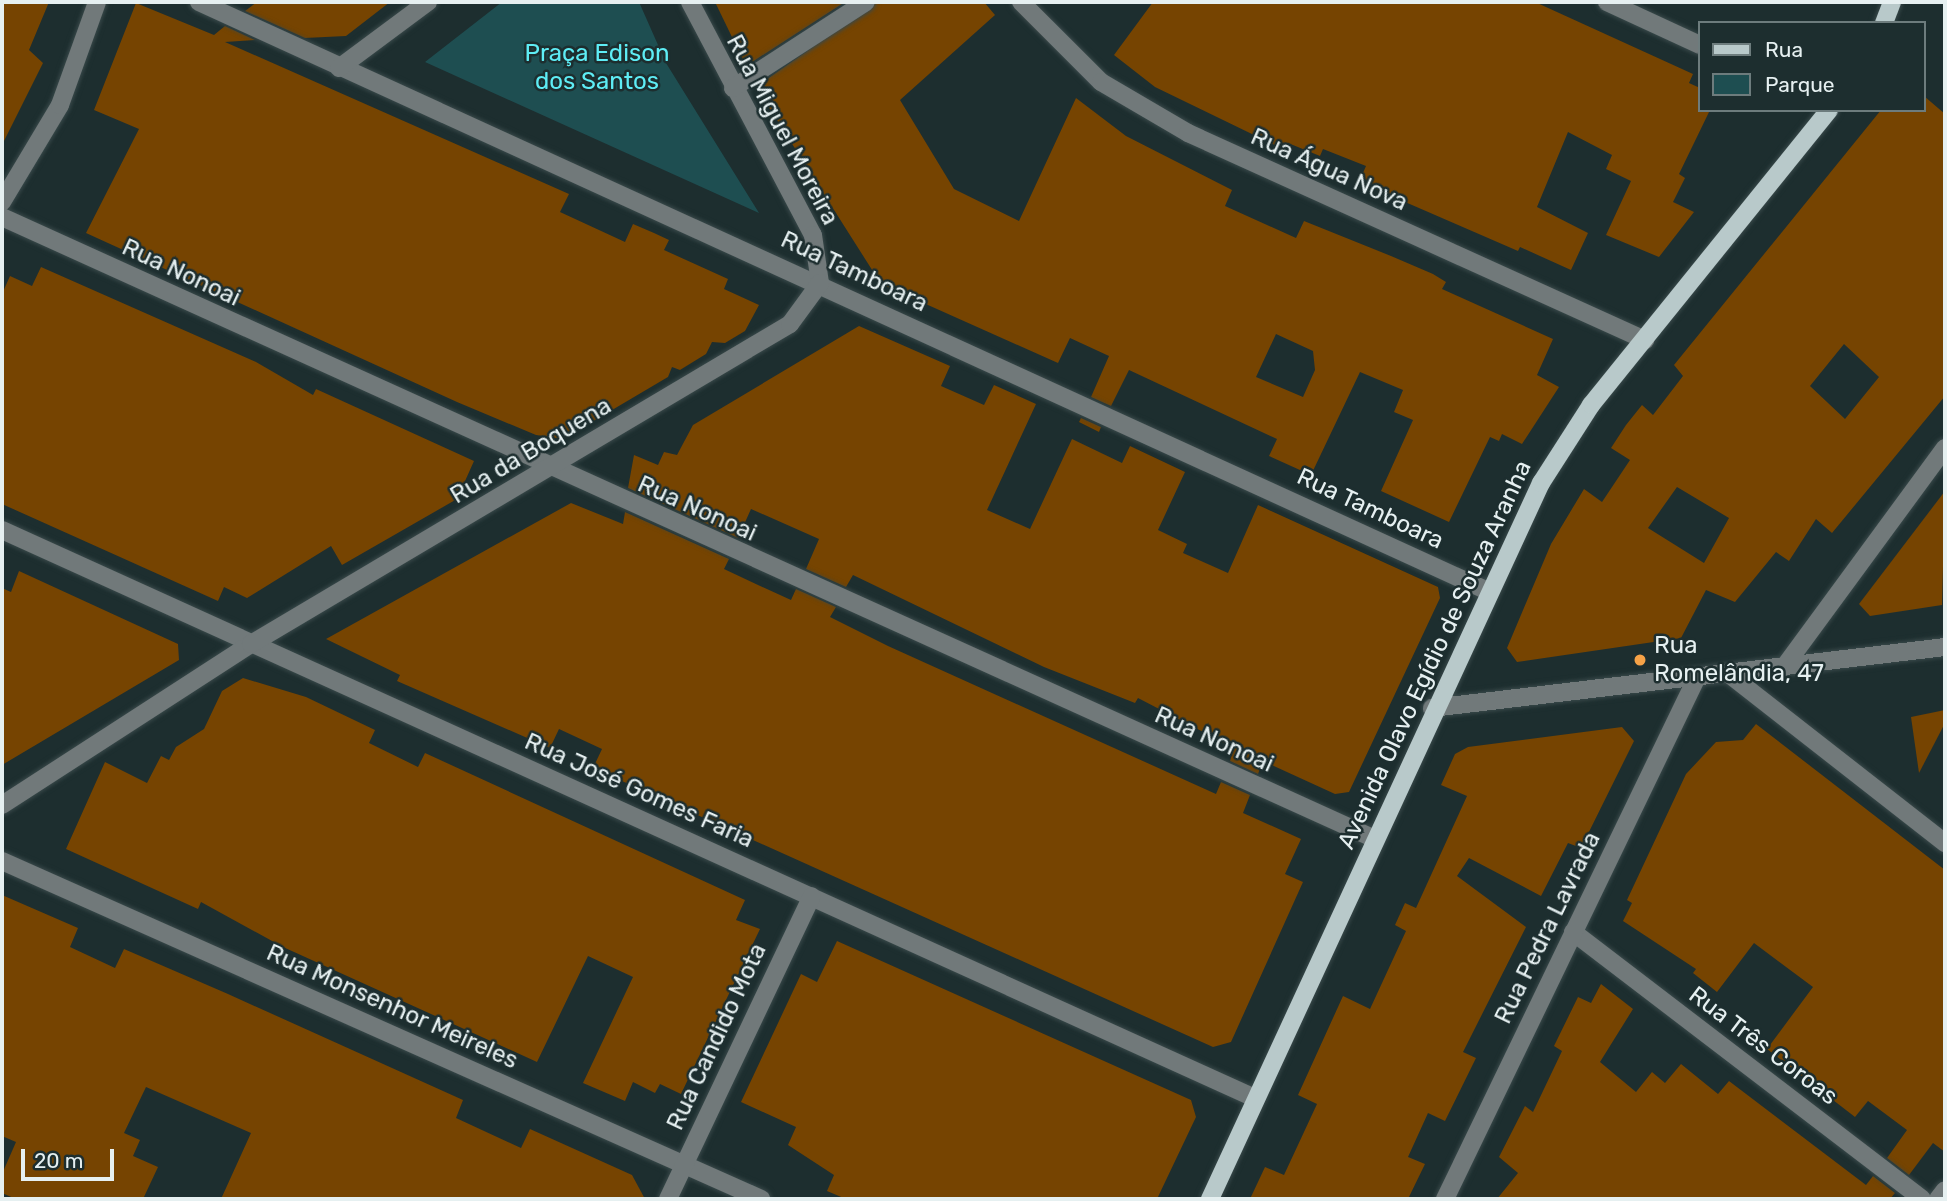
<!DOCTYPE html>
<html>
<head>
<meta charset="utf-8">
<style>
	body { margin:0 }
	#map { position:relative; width:1947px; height:1201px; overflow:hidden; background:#1d2e2f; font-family:Rubik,sans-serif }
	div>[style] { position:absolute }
	.green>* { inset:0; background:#1e4e51 }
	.building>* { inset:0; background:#764401 }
	.roads { filter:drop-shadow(0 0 2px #39494a) drop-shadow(0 0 2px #39494a) }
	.minor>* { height:18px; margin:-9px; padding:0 9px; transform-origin:9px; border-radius:9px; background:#71797a }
	.major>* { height:18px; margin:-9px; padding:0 9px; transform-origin:9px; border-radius:9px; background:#b8c9ca }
	.dots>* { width:19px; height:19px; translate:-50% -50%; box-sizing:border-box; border:4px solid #1d2e2f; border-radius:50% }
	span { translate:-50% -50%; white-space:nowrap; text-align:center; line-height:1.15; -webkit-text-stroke:5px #1d2e2f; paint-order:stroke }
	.park-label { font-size:24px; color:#5eedf5 }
	.street-label { font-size:24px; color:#e6f0f1 }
	.poi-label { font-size:24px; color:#e6f0f1 }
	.left { translate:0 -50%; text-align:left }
	.frame { position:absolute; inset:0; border:4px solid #e6f0f1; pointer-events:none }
	.legend { position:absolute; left:1698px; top:21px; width:228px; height:91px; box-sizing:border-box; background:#1d2e2f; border:2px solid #6d7c7d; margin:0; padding:9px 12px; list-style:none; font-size:21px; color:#e6f0f1 }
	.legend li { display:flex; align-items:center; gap:14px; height:35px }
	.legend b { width:35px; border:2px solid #6d7c7d }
	.scale { position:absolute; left:21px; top:1149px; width:93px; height:32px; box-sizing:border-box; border:4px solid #e6f0f1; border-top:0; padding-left:9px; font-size:21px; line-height:24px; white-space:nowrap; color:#e6f0f1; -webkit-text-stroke:5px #1d2e2f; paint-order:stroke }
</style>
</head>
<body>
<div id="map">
	<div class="green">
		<div style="clip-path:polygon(502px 2px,639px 2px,666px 63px,759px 213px,425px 62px)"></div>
	</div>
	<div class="building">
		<div style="clip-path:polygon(2px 2px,49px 2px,29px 50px,43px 63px,2px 145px)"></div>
		<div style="clip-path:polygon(257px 2px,390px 2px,346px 36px,305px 38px,245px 11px)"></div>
		<div style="clip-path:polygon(715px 2px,845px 2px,746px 66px)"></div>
		<div style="clip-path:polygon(evenodd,877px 2px,984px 2px,995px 15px,900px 100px,954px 189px,1019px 221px,1076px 98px,1126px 136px,1232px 190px,1225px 206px,1296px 238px,1304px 221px,1391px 256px,1433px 274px,1446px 282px,1442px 289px,1553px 339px,1537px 375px,1559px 387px,1522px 444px,1502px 434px,1499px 441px,1490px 437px,1449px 522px,1381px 491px,1413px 420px,1394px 412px,1403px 390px,1360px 372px,1311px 475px,1269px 456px,1277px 439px,1129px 370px,1111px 406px,1091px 397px,1109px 356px,1070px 338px,1058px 363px,881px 284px,756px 87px,877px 2px,1276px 334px,1313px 351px,1315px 370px,1303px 397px,1256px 377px,1276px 334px)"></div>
		<div style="clip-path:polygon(1153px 2px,1535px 2px,1693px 74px,1689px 83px,1700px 88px,1700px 110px,1710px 110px,1679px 174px,1685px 178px,1673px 202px,1694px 212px,1659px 257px,1606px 235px,1631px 181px,1606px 169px,1612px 155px,1568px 132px,1537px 207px,1588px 233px,1571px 270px,1520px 247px,1518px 251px,1359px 182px,1366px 166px,1323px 149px,1320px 156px,1288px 143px,1285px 150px,1155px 87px,1114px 55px)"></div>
		<div style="clip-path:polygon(136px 3px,214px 35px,225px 26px,255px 40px,225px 42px,569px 194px,560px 212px,625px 242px,633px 224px,654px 233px,669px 240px,664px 250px,728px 279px,724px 289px,759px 305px,745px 331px,725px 343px,712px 342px,706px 354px,680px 370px,672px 367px,668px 377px,563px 439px,536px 435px,457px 402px,86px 233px,139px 129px,94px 110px)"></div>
		<div style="clip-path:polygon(evenodd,1924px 96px,1945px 114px,1945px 396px,1832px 533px,1816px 519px,1789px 561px,1776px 552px,1735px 602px,1706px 590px,1681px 638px,1517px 662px,1507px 648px,1551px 544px,1584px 489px,1602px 502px,1630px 460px,1611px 448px,1626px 425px,1642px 405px,1653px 415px,1683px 376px,1674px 365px,1881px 110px,1924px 110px,1924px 96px,1844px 344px,1879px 377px,1845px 419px,1810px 386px,1844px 344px,1924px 96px,1677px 487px,1729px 518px,1704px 563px,1648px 528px,1677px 487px)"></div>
		<div style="clip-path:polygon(41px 267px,256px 362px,313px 395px,316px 389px,474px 461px,457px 499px,342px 565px,331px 546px,247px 598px,224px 587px,218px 601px,2px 504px,2px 294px,10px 276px,32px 286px)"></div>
		<div style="clip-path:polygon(859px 326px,950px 366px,941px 386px,984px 405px,994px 385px,1036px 404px,987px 510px,1030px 529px,1072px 439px,1122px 463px,1130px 446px,1185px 472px,1158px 530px,1187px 544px,1183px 553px,1228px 573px,1258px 505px,1438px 587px,1440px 598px,1349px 792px,1335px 794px,1263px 761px,1258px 774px,1230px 761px,1234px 748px,1138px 698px,1135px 703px,1044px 667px,853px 575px,846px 587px,806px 569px,819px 539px,751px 509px,738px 538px,628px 488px,634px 455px,658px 465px,664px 452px,677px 455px,693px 425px)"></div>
		<div style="clip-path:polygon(1081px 418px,1101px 427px,1099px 432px,1079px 422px)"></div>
		<div style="clip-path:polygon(1945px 491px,1942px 605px,1870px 616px,1859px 604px)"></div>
		<div style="clip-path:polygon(571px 503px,623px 524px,625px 512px,729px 559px,724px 569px,758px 585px,791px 600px,796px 589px,836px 607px,830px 617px,888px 646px,1216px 794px,1221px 782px,1250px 795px,1243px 813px,1301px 839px,1285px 874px,1303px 882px,1231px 1042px,1213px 1047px,593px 768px,602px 749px,559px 729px,550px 748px,397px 681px,400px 675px,326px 639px)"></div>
		<div style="clip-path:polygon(19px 571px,178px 644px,179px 660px,2px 765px,2px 588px,11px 592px)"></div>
		<div style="clip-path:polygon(243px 678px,306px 697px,375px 730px,369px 743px,418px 767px,425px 753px,745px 900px,736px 920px,760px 929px,681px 1094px,660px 1084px,655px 1093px,633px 1082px,625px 1101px,583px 1083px,633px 977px,588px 956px,537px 1062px,283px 947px,201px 902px,198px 909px,66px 849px,105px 762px,147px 783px,161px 756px,169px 760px,176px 747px,204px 729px,222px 691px)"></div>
		<div style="clip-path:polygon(1945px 710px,1945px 723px,1919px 773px,1911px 717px)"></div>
		<div style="clip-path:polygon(1756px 724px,1945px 870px,1945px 1152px,1933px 1143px,1909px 1175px,1887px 1158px,1907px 1130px,1868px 1101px,1855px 1117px,1767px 1049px,1813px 987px,1754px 943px,1717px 992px,1693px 973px,1696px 969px,1623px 921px,1632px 903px,1627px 900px,1686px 774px,1716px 742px,1743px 740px)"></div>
		<div style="clip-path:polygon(1622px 727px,1634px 741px,1581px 848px,1568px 843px,1541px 896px,1469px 858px,1457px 876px,1526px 927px,1463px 1052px,1476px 1058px,1445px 1121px,1428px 1113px,1408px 1157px,1425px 1164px,1408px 1199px,1250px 1199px,1265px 1167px,1284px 1175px,1317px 1104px,1298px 1095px,1343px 996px,1370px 1009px,1406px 931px,1395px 925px,1405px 903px,1416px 908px,1467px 796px,1441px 785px,1455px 754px,1468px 747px)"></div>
		<div style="clip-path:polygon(2px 895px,78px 928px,70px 947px,115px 968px,124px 949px,228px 994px,463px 1100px,456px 1118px,521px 1148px,530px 1129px,632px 1175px,645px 1199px,221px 1199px,251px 1133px,146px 1087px,124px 1133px,140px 1140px,133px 1156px,158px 1167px,143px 1199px,16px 1199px,2px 1193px,2px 1174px,16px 1142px,2px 1136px)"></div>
		<div style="clip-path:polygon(837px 941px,1191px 1100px,1196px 1117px,1157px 1199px,846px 1199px,827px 1191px,834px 1175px,788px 1145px,796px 1127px,741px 1102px,801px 974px,817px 982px)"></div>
		<div style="clip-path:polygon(1601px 984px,1633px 1009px,1600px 1062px,1636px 1092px,1652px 1072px,1665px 1083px,1681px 1064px,1718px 1094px,1729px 1081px,1866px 1185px,1873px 1176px,1895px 1193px,1890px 1199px,1497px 1199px,1518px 1173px,1499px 1157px,1525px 1106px,1533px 1112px,1562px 1051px,1554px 1046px,1578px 997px,1591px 1003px)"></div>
	</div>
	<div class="roads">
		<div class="minor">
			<div style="left:199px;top:2px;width:1417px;rotate:24.56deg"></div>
			<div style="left:690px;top:2px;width:263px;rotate:62.2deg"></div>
			<div style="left:813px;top:235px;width:49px;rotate:81.7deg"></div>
			<div style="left:1021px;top:2px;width:113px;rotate:45deg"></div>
			<div style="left:1101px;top:82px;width:101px;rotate:30.4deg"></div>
			<div style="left:1188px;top:133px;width:502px;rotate:24.37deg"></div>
			<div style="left:1607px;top:2px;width:102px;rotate:24.8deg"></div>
			<div style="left:339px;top:68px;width:111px;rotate:-36.6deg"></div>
			<div style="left:733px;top:88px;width:158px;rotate:-32.9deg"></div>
			<div style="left:2px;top:202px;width:113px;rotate:-59.1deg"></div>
			<div style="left:60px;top:105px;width:109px;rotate:-70.2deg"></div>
			<div style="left:2px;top:217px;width:1507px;rotate:24.37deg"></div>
			<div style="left:2px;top:530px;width:1376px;rotate:24.39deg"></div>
			<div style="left:1784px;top:667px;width:272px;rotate:-53.7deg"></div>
			<div style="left:1730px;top:675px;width:273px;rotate:38deg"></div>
			<div style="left:1432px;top:708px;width:517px;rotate:-6.78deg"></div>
			<div style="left:2px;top:805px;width:297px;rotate:-32.9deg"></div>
			<div style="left:251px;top:644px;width:627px;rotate:-30.7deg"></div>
			<div style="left:790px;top:324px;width:51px;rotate:-53.8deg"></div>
			<div style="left:2px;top:861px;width:831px;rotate:24deg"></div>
			<div style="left:1573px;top:932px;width:439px;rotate:37.4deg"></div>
			<div style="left:668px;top:1199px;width:335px;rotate:-64.6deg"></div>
			<div style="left:1445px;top:1199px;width:577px;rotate:-64.23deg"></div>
			<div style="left:1938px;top:1199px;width:11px;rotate:-52deg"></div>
		</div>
		<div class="major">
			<div style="left:1884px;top:23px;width:22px;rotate:-69deg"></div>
			<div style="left:1210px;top:1199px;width:789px;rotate:-65.19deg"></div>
			<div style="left:1541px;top:483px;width:93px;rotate:-57.3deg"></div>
			<div style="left:1591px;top:405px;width:379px;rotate:-51.1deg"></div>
		</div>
	</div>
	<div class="dots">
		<div style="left:1640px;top:660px;background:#f6a247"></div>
	</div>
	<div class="park-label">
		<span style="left:597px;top:68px">Praça Edison<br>dos Santos</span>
	</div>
	<div class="street-label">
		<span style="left:782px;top:130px;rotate:62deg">Rua Miguel Moreira</span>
		<span style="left:1329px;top:170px;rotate:24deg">Rua Água Nova</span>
		<span style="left:854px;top:272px;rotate:25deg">Rua Tamboara</span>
		<span style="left:181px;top:273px;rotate:25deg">Rua Nonoai</span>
		<span style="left:531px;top:451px;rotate:-31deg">Rua da Boquena</span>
		<span style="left:697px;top:509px;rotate:24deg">Rua Nonoai</span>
		<span style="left:1370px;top:509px;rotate:25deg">Rua Tamboara</span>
		<span style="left:1435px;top:655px;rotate:-65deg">Avenida Olavo Egídio de Souza Aranha</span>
		<span style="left:1214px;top:740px;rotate:24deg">Rua Nonoai</span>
		<span style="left:639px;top:791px;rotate:24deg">Rua José Gomes Faria</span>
		<span style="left:1548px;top:928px;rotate:-64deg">Rua Pedra Lavrada</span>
		<span style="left:392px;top:1007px;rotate:24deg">Rua Monsenhor Meireles</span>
		<span style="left:717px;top:1037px;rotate:-65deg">Rua Candido Mota</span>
		<span style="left:1763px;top:1046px;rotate:37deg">Rua Três Coroas</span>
	</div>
	<div class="poi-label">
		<span class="left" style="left:1654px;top:660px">Rua<br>Romelândia, 47</span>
	</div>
	<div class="frame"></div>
	<ul class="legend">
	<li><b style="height:9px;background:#b8c9ca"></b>Rua</li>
	<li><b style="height:19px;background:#1e4e51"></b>Parque</li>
	</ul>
	<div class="scale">20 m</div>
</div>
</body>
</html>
